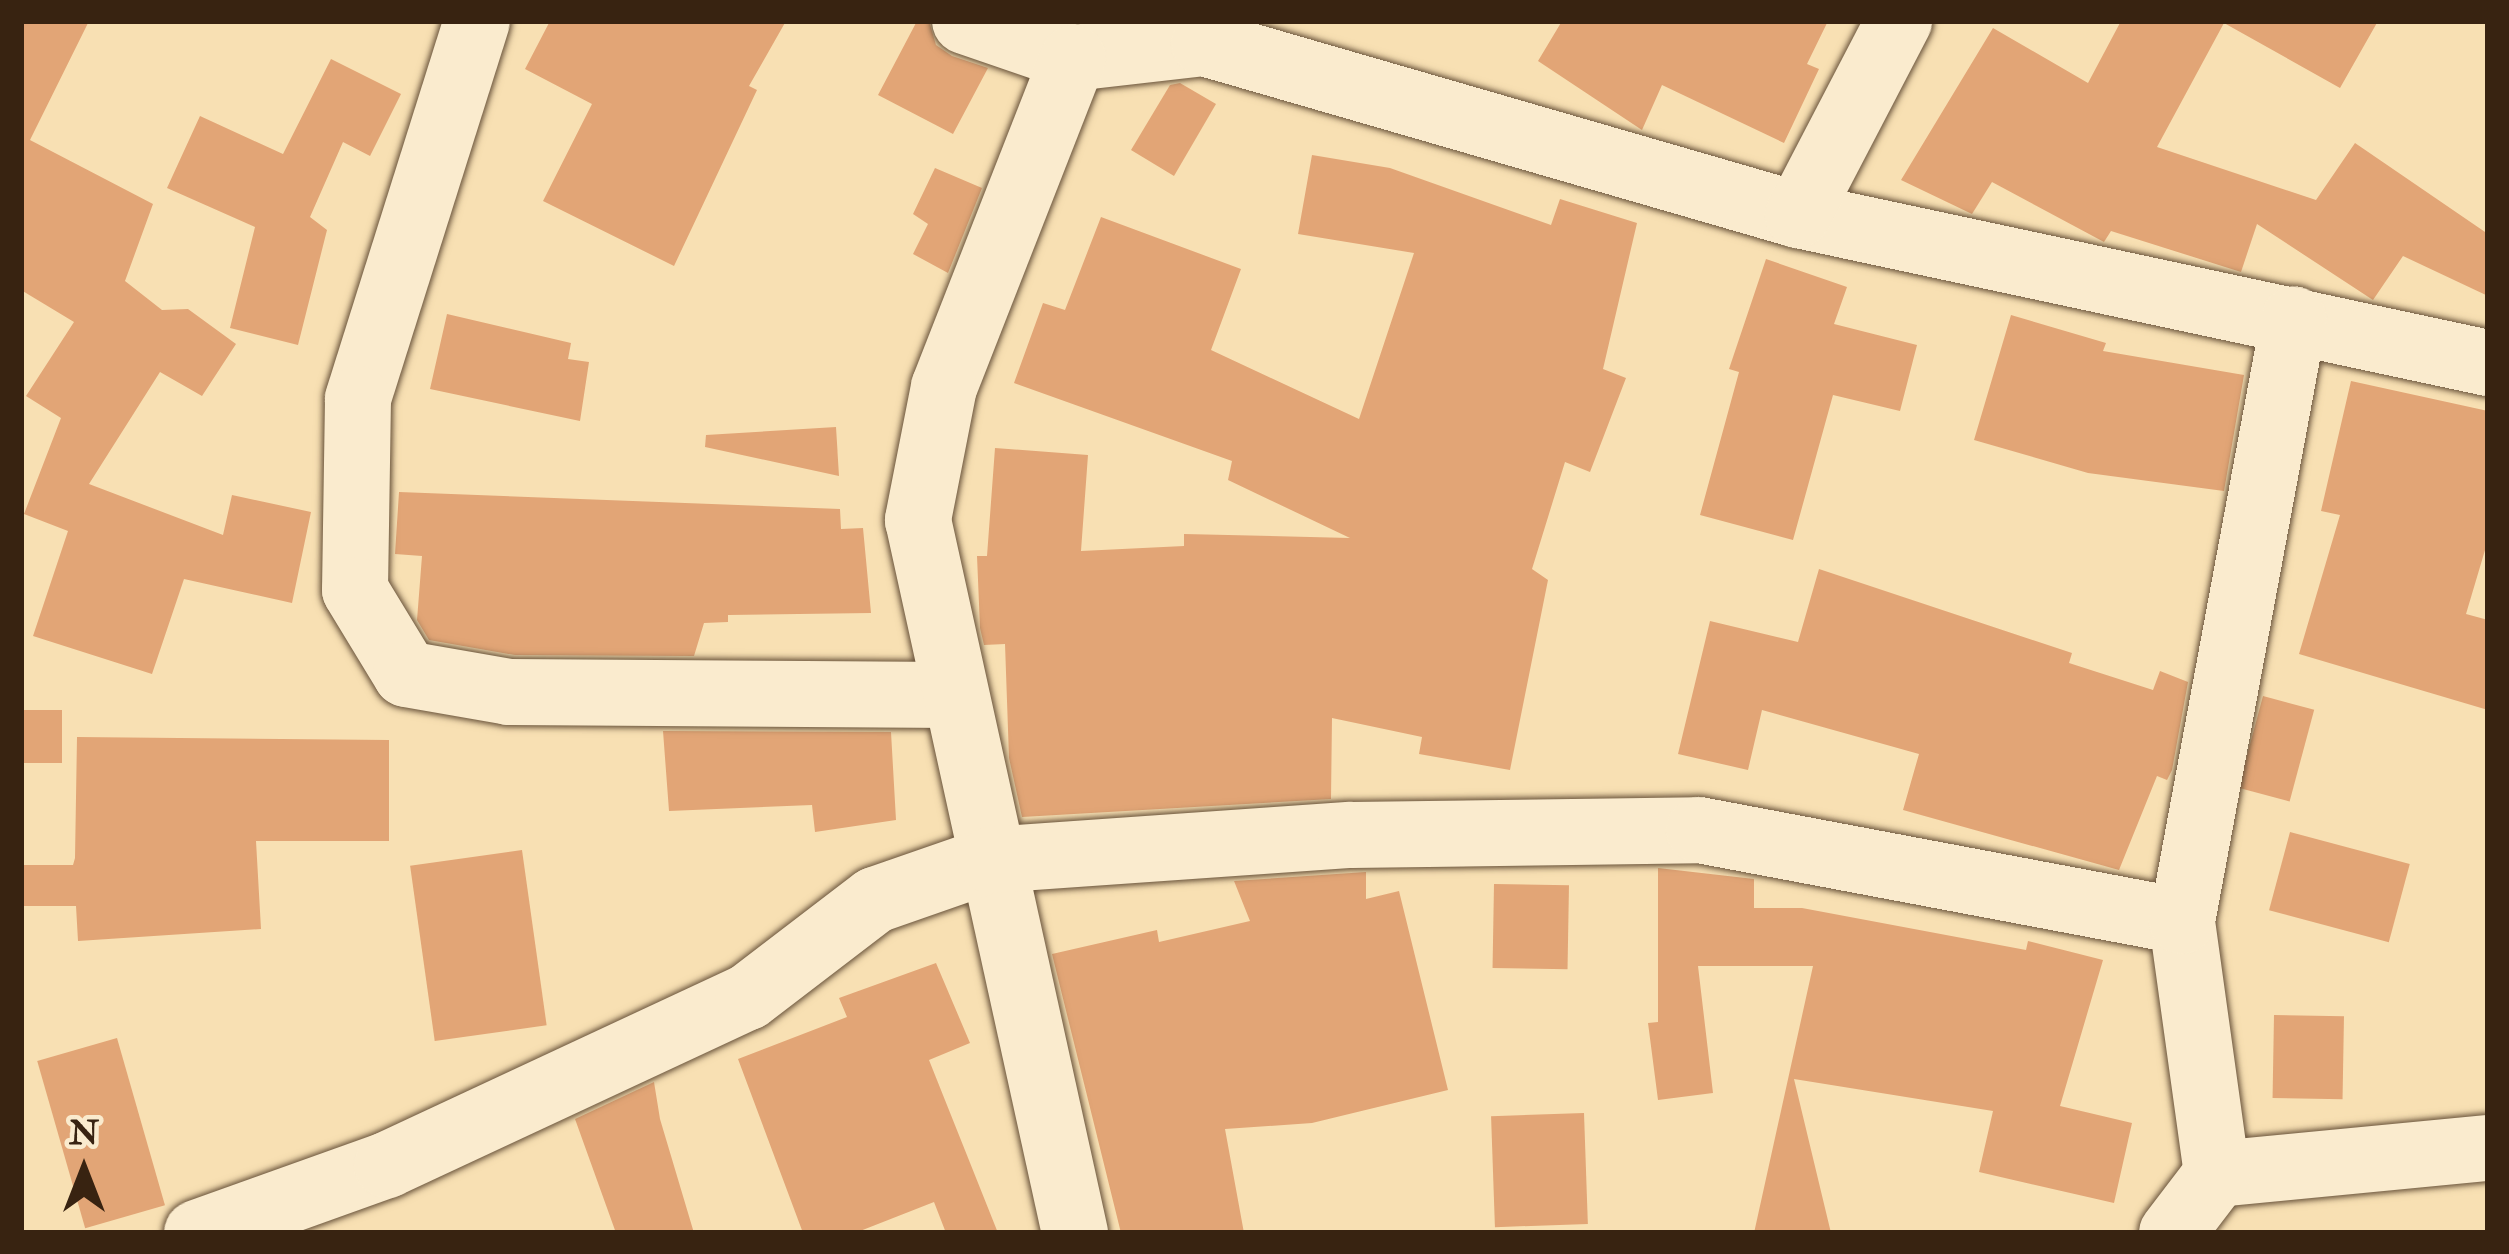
<!DOCTYPE html>
<html>
<head>
<meta charset="utf-8">
<style>
	body { margin:0 }
	#map { position:relative; width:2509px; height:1254px; overflow:hidden; background:#f8e0b3; font-family:"IM FELL Double Pica",serif }
	div>[style] { position:absolute }
	.building>* { inset:0; background:#e2a576; transform-origin:0 0 }
	.roads { filter:drop-shadow(0 0 3px #68523a) drop-shadow(0 0 3px #68523a) }
	.minor>* { height:66px; margin:-33px; padding:0 33px; transform-origin:33px; border-radius:33px; background:#faebce }
	span { translate:-50% -50%; white-space:nowrap; text-align:center; line-height:1.15; -webkit-text-stroke:9px #faebce; paint-order:stroke }
	.frame { position:absolute; inset:0; border:24px solid #382311; pointer-events:none }
	.north { position:absolute; left:24px; top:1110px; width:120px; height:120px; -webkit-text-stroke:9px #faebce; paint-order:stroke; rotate:0deg; font-size:33px; font-weight:700; line-height:48px; text-align:center; color:#382311 }
	.north::after { content:''; display:block; margin:auto; width:42px; height:54px; background:#382311; clip-path:polygon(50% 0,100% 100%,50% 72%,0 100%) }
</style>
</head>
<body>
<div id="map">
	<div class="building">
		<div style="clip-path:polygon(21px 21px,89px 21px,30px 140px,153px 204px,125px 281px,162px 310px,188px 309px,236px 344px,202px 396px,160px 372px,89px 484px,223px 535px,232px 495px,311px 512px,292px 603px,184px 579px,152px 674px,33px 636px,68px 531px,24px 514px,61px 418px,26px 396px,74px 322px,21px 290px)"></div>
		<div style="clip-path:polygon(550px 21px,786px 21px,749px 86px,757px 90px,674px 266px,543px 201px,592px 104px,525px 69px)"></div>
		<div style="clip-path:polygon(917px 21px,929px 21px,936px 45px,952px 56px,988px 68px,953px 134px,878px 95px)"></div>
		<div style="clip-path:polygon(1562px 21px,1828px 21px,1807px 64px,1819px 69px,1784px 143px,1662px 85px,1642px 130px,1538px 61px)"></div>
		<div style="clip-path:polygon(2121px 21px,2378px 21px,2340px 88px,2224px 23px,2157px 147px,2316px 200px,2355px 143px,2488px 234px,2488px 296px,2403px 256px,2373px 300px,2257px 224px,2241px 272px,2111px 231px,2104px 242px,1992px 182px,1972px 214px,1901px 180px,1993px 28px,2088px 83px)"></div>
		<div style="clip-path:polygon(331px 59px,401px 94px,370px 156px,343px 142px,310px 217px,327px 230px,298px 345px,230px 328px,255px 227px,167px 188px,200px 116px,283px 154px)"></div>
		<div style="clip-path:polygon(1180px 83px,1216px 104px,1174px 176px,1131px 150px,1170px 85px)"></div>
		<div style="clip-path:polygon(1312px 155px,1390px 168px,1551px 225px,1560px 199px,1637px 223px,1603px 369px,1626px 378px,1590px 472px,1565px 462px,1532px 569px,1548px 580px,1510px 770px,1419px 754px,1422px 737px,1332px 718px,1331px 799px,1022px 817px,1009px 758px,1005px 644px,984px 645px,980px 628px,977px 556px,987px 556px,995px 448px,1088px 455px,1081px 551px,1184px 546px,1184px 534px,1350px 538px,1228px 480px,1232px 461px,1014px 383px,1043px 303px,1065px 310px,1101px 217px,1241px 269px,1211px 350px,1359px 419px,1414px 253px,1298px 234px)"></div>
		<div style="clip-path:polygon(935px 168px,982px 188px,948px 273px,913px 254px,928px 224px,913px 214px)"></div>
		<div style="clip-path:polygon(1766px 259px,1847px 287px,1834px 324px,1917px 345px,1900px 411px,1833px 395px,1793px 540px,1700px 515px,1739px 372px,1729px 369px)"></div>
		<div style="clip-path:polygon(447px 314px,571px 343px,568px 359px,589px 362px,580px 421px,430px 389px)"></div>
		<div style="clip-path:polygon(2011px 315px,2106px 343px,2103px 351px,2244px 375px,2224px 491px,2088px 473px,1974px 440px)"></div>
		<div style="clip-path:polygon(2351px 381px,2488px 411px,2488px 540px,2466px 614px,2488px 620px,2488px 710px,2299px 654px,2340px 515px,2321px 511px)"></div>
		<div style="clip-path:polygon(836px 427px,839px 476px,705px 447px,706px 435px)"></div>
		<div style="clip-path:polygon(399px 492px,840px 509px,841px 529px,863px 528px,871px 613px,728px 615px,728px 622px,704px 623px,694px 656px,515px 655px,429px 640px,417px 620px,422px 556px,395px 554px)"></div>
		<div style="clip-path:polygon(1819px 569px,2072px 653px,2069px 663px,2153px 690px,2160px 671px,2188px 682px,2172px 770px,2167px 780px,2157px 776px,2119px 870px,1903px 810px,1919px 754px,1762px 710px,1748px 770px,1678px 754px,1710px 621px,1798px 642px)"></div>
		<div style="left:2263px;top:696px;width:53px;height:95px;rotate:15deg"></div>
		<div style="left:21px;top:710px;width:41px;height:53px"></div>
		<div style="clip-path:polygon(663px 731px,891px 732px,896px 820px,815px 832px,812px 805px,669px 811px)"></div>
		<div style="clip-path:polygon(77px 737px,389px 740px,389px 841px,256px 841px,261px 929px,78px 941px,76px 906px,21px 906px,21px 865px,73px 865px,75px 858px)"></div>
		<div style="left:2290px;top:832px;width:124px;height:81px;rotate:15deg"></div>
		<div style="left:522px;top:850px;width:177px;height:113px;rotate:82deg"></div>
		<div style="clip-path:polygon(1658px 868px,1754px 879px,1754px 908px,1802px 908px,2026px 950px,2028px 941px,2103px 960px,2060px 1106px,2132px 1123px,2114px 1203px,1979px 1172px,1993px 1111px,1794px 1079px,1831px 1233px,1754px 1233px,1813px 966px,1698px 966px,1713px 1093px,1658px 1100px,1648px 1023px,1658px 1022px)"></div>
		<div style="clip-path:polygon(1366px 872px,1366px 899px,1399px 891px,1448px 1090px,1312px 1123px,1225px 1129px,1244px 1233px,1121px 1233px,1052px 954px,1157px 930px,1159px 942px,1250px 921px,1234px 881px)"></div>
		<div style="left:1494px;top:884px;width:75px;height:84px;rotate:1deg"></div>
		<div style="clip-path:polygon(936px 963px,970px 1043px,929px 1060px,998px 1233px,946px 1233px,934px 1202px,855px 1233px,803px 1233px,738px 1059px,847px 1017px,839px 998px)"></div>
		<div style="left:2274px;top:1015px;width:70px;height:83px;rotate:1deg"></div>
		<div style="left:117px;top:1038px;width:174px;height:83px;rotate:74deg"></div>
		<div style="clip-path:polygon(654px 1082px,660px 1119px,694px 1233px,616px 1233px,575px 1119px)"></div>
		<div style="left:1584px;top:1113px;width:111px;height:93px;rotate:88deg"></div>
	</div>
	<div class="roads">
		<div class="minor">
			<div style="left:477px;top:21px;width:396px;rotate:107.5deg"></div>
			<div style="left:358px;top:399px;width:191px;rotate:90.9deg"></div>
			<div style="left:355px;top:590px;width:98px;rotate:58.7deg"></div>
			<div style="left:406px;top:674px;width:105px;rotate:9.9deg"></div>
			<div style="left:509px;top:692px;width:445px;rotate:0.4deg"></div>
			<div style="left:965px;top:21px;width:114px;rotate:18.9deg"></div>
			<div style="left:1073px;top:58px;width:132px;rotate:-6.5deg"></div>
			<div style="left:1204px;top:43px;width:618px;rotate:16.15deg"></div>
			<div style="left:1798px;top:215px;width:706px;rotate:12.11deg"></div>
			<div style="left:1073px;top:58px;width:353px;rotate:111.4deg"></div>
			<div style="left:944px;top:387px;width:136px;rotate:101.1deg"></div>
			<div style="left:918px;top:520px;width:730px;rotate:77.58deg"></div>
			<div style="left:1798px;top:215px;width:219px;rotate:-62.5deg"></div>
			<div style="left:2217px;top:1174px;width:272px;rotate:-5.5deg"></div>
			<div style="left:197px;top:1233px;width:202px;rotate:-19.7deg"></div>
			<div style="left:387px;top:1165px;width:398px;rotate:-25deg"></div>
			<div style="left:748px;top:997px;width:160px;rotate:-37.4deg"></div>
			<div style="left:875px;top:900px;width:122px;rotate:-19.2deg"></div>
			<div style="left:990px;top:860px;width:362px;rotate:-4deg"></div>
			<div style="left:1351px;top:835px;width:348px;rotate:-0.8deg"></div>
			<div style="left:1699px;top:830px;width:491px;rotate:10.7deg"></div>
			<div style="left:2172px;top:1233px;width:74px;rotate:-52.7deg"></div>
			<div style="left:2217px;top:1174px;width:255px;rotate:-97.9deg"></div>
			<div style="left:2182px;top:921px;width:612px;rotate:-79.46deg"></div>
		</div>
	</div>
	<div class="frame"></div>
	<div class="north">N</div>
</div>
</body>
</html>
